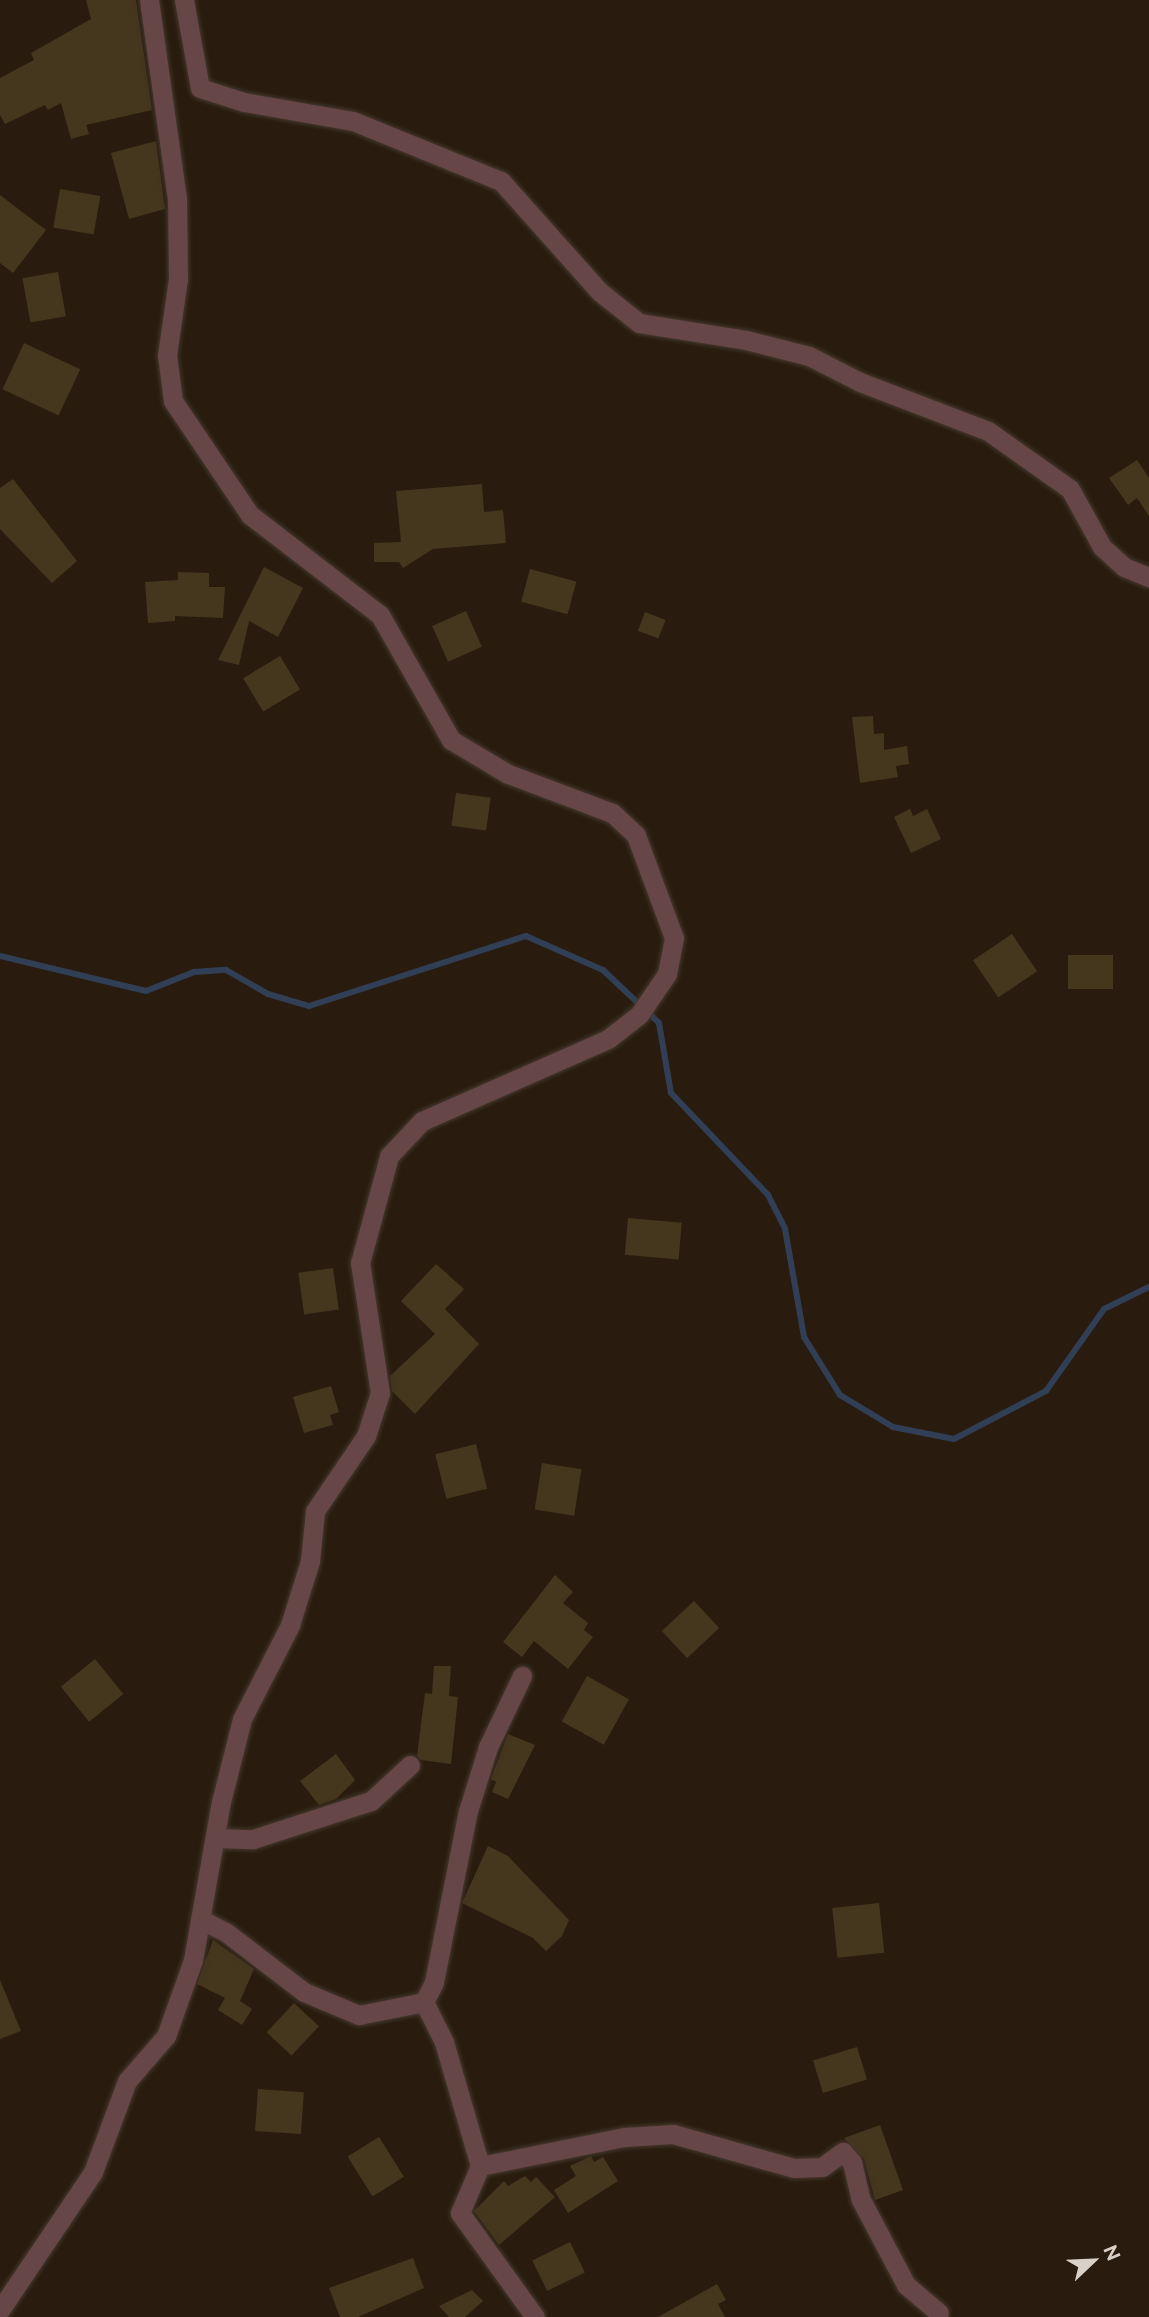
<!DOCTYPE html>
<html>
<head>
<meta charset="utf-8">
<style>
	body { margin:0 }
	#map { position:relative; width:1149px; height:2317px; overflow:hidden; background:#291c0f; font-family:Raleway,sans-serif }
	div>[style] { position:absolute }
	.stream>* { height:6px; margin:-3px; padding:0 3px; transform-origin:3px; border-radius:3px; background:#303f55 }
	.building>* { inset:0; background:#45361e; transform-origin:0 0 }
	.roads { filter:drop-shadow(0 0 2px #45392d) drop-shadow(0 0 2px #45392d) }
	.minor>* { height:19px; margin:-9.5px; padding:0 9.5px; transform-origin:9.5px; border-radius:9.5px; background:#674647 }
	.tertiary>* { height:19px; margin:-9.5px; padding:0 9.5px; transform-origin:9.5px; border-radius:9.5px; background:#674647 }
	span { translate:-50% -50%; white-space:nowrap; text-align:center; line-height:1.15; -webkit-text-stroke:5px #291c0f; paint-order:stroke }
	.north { position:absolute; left:1058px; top:2226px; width:70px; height:70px; -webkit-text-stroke:5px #291c0f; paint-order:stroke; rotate:67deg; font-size:19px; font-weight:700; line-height:28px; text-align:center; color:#d9d0c8 }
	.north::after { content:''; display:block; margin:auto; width:24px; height:32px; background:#d9d0c8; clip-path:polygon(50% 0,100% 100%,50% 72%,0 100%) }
</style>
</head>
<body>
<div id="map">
	<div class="stream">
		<div style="left:0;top:956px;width:150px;rotate:13.5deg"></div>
		<div style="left:146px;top:991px;width:52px;rotate:-21.6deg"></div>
		<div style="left:194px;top:972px;width:32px;rotate:-4deg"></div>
		<div style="left:226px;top:970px;width:48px;rotate:29.7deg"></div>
		<div style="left:268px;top:994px;width:43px;rotate:16.3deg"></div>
		<div style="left:309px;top:1006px;width:228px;rotate:-17.9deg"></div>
		<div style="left:526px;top:936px;width:84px;rotate:23.8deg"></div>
		<div style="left:603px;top:970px;width:77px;rotate:43.4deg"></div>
		<div style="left:659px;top:1023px;width:71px;rotate:80.3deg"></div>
		<div style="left:671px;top:1093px;width:141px;rotate:46.4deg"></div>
		<div style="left:768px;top:1195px;width:38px;rotate:63deg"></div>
		<div style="left:785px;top:1229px;width:110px;rotate:80deg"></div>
		<div style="left:804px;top:1337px;width:68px;rotate:58.2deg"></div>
		<div style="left:840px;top:1395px;width:62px;rotate:31.1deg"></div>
		<div style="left:893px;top:1427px;width:62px;rotate:11.1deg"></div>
		<div style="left:954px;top:1439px;width:104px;rotate:-27.6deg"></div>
		<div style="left:1046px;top:1391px;width:100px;rotate:-54.7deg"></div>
		<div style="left:1104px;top:1309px;width:50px;rotate:-26.1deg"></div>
	</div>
	<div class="building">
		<div style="clip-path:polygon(86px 0,136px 0,152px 110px,86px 125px,89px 134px,71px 139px,61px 103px,48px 110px,45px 105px,5px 124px,0 115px,0 78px,34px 60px,31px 53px,91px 19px)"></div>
		<div style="clip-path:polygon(156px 141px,165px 209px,129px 219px,111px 153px)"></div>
		<div style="left:60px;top:189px;width:41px;height:39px;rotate:10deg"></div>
		<div style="clip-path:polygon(0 195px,46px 230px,13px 273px,0 263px)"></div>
		<div style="left:58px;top:272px;width:45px;height:36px;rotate:80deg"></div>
		<div style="left:24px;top:343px;width:62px;height:51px;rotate:25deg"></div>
		<div style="clip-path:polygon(1137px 460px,1149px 478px,1149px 516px,1137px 498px,1128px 505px,1109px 478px)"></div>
		<div style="clip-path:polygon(13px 479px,77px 561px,52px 583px,0 529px,0 488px)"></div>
		<div style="clip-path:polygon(482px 484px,484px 512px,503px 510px,506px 543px,433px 549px,403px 568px,399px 562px,374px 562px,374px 543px,401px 542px,396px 491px)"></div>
		<div style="clip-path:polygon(264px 567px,303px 588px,278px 637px,249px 621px,239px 665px,218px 660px)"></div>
		<div style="left:530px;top:569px;width:48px;height:34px;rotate:15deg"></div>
		<div style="clip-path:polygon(178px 572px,209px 573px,209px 587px,225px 587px,223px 618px,175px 616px,175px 621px,148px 623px,145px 582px,178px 580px)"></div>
		<div style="left:466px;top:611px;width:39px;height:37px;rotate:66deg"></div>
		<div style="left:645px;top:612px;width:22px;height:20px;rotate:21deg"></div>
		<div style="left:280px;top:656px;width:39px;height:43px;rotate:59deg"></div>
		<div style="clip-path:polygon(873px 716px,874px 734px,884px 733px,884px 750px,907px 746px,909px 764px,896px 766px,898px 777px,860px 783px,852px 717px)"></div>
		<div style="left:456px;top:793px;width:35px;height:33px;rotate:8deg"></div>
		<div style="clip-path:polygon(910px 809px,913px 816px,927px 809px,941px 839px,911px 853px,894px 817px)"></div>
		<div style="left:1012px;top:934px;width:45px;height:47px;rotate:56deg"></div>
		<div style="left:1068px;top:955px;width:45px;height:34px"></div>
		<div style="left:628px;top:1218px;width:54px;height:37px;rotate:5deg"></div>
		<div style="clip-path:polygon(436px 1264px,464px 1289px,445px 1309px,479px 1344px,415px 1414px,392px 1391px,390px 1376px,435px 1334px,401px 1301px)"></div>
		<div style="left:333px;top:1268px;width:42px;height:35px;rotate:82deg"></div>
		<div style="clip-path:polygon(331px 1386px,339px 1412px,330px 1415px,333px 1425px,304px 1433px,293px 1397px)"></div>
		<div style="left:476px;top:1444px;width:46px;height:42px;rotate:76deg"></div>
		<div style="left:542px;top:1463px;width:40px;height:47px;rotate:9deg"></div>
		<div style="clip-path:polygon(555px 1575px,573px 1592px,563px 1603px,588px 1623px,584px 1630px,593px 1637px,568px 1669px,534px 1641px,522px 1657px,503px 1642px)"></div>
		<div style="left:694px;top:1601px;width:37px;height:44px;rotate:47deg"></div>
		<div style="left:95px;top:1659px;width:45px;height:44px;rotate:51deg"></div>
		<div style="clip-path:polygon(434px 1666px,451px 1666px,449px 1696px,458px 1697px,451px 1764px,421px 1760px,417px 1756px,425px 1693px,432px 1694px)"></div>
		<div style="left:587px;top:1676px;width:48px;height:52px;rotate:29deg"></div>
		<div style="clip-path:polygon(508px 1734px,535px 1745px,508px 1799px,492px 1792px,496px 1782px,491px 1779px)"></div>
		<div style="clip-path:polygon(336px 1754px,355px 1780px,336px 1799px,319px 1805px,300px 1781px)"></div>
		<div style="clip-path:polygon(488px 1846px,508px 1856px,569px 1920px,562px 1936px,546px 1951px,533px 1938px,462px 1903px)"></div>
		<div style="left:879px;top:1903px;width:50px;height:47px;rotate:84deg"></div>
		<div style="clip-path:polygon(213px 1940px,254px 1969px,240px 2001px,252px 2009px,242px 2025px,218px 2010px,225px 1998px,197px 1984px)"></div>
		<div style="clip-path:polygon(0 1980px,21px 2031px,0 2039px)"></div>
		<div style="left:294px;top:2003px;width:34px;height:40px;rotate:43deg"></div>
		<div style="left:857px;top:2047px;width:34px;height:46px;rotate:73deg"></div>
		<div style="left:258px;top:2089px;width:46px;height:42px;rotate:4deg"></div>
		<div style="clip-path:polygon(880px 2125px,903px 2190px,875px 2200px,864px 2159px,844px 2138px)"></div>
		<div style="left:379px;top:2137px;width:47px;height:37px;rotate:58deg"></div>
		<div style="clip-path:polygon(591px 2156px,594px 2162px,603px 2157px,618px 2181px,568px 2213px,554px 2190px,576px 2176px,570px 2166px)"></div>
		<div style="clip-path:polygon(525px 2176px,531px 2182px,536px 2177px,555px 2197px,499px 2245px,474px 2211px,504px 2181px,508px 2186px)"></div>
		<div style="left:570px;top:2242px;width:34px;height:42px;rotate:64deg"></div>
		<div style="clip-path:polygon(413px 2258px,424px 2288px,358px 2317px,340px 2317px,329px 2288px)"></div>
		<div style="clip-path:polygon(717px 2284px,726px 2300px,718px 2304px,725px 2317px,658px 2317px)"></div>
		<div style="clip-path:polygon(472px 2290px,483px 2301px,465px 2317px,449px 2317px,439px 2306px)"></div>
	</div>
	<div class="roads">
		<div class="minor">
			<div style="left:184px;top:0;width:89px;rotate:79.7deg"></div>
			<div style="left:200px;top:88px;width:46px;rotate:17.7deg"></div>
			<div style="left:244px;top:102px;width:111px;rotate:9.9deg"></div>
			<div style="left:353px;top:121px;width:160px;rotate:22.1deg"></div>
			<div style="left:501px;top:181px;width:149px;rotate:48.3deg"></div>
			<div style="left:600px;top:292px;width:50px;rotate:38.5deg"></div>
			<div style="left:639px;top:323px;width:108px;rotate:9deg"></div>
			<div style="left:746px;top:340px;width:65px;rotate:14.3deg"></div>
			<div style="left:809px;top:356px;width:57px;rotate:27deg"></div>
			<div style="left:860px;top:382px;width:137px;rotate:20.9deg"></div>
			<div style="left:988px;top:431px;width:100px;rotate:35.3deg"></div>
			<div style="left:1070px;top:489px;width:66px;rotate:61.1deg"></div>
			<div style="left:1102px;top:547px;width:30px;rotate:42deg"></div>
			<div style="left:1124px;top:567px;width:27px;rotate:22deg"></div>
			<div style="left:215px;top:1838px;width:38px;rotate:2deg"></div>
			<div style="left:253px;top:1839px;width:124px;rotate:-17.9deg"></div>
			<div style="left:371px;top:1801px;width:53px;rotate:-42.7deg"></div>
			<div style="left:200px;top:1919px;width:30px;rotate:27deg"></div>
			<div style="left:227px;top:1933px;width:97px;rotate:37.5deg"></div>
			<div style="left:304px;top:1992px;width:60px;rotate:22.7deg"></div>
			<div style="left:359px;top:2015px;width:66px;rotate:-11.3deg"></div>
			<div style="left:424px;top:2002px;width:22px;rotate:-63deg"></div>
			<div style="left:434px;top:1982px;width:174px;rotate:-78.8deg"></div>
			<div style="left:468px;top:1811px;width:67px;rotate:-72.6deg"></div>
			<div style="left:488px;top:1747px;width:79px;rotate:-64.4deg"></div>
			<div style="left:424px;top:2002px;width:45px;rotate:63.4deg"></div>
			<div style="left:444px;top:2042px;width:129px;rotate:73.8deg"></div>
			<div style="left:480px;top:2166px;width:51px;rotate:113.1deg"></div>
			<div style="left:460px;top:2213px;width:128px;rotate:54.2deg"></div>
			<div style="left:480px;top:2166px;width:147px;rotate:-11.4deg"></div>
			<div style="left:624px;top:2137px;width:49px;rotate:-3.5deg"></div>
			<div style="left:673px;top:2134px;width:126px;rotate:15.7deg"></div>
			<div style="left:794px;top:2168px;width:28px;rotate:-2deg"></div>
			<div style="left:822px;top:2167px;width:26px;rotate:-36deg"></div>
			<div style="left:843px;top:2152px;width:13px;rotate:48deg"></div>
			<div style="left:852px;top:2162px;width:37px;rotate:77deg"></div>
			<div style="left:860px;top:2198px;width:98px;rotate:62.1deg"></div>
			<div style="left:906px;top:2285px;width:43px;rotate:40.3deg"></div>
		</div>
		<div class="tertiary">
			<div style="left:0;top:2310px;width:166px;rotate:-56deg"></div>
			<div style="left:93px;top:2172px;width:97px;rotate:-69.5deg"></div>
			<div style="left:127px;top:2081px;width:60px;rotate:-49.1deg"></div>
			<div style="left:166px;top:2036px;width:81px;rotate:-70.4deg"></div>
			<div style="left:193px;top:1960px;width:160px;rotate:-80deg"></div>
			<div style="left:221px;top:1802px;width:86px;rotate:-75.8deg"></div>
			<div style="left:242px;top:1719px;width:106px;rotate:-62.9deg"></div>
			<div style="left:290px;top:1625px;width:67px;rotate:-72.6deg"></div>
			<div style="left:310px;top:1561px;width:50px;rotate:-84.3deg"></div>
			<div style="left:315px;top:1511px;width:91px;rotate:-55.8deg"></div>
			<div style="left:366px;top:1436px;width:45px;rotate:-72deg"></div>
			<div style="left:380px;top:1393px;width:132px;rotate:-98.7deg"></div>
			<div style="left:360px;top:1263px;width:111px;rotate:-74.8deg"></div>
			<div style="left:389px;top:1156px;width:48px;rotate:-46.7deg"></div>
			<div style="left:422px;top:1121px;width:203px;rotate:-23.8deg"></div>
			<div style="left:608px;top:1039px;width:39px;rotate:-38deg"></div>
			<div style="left:639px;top:1015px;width:50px;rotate:-55.7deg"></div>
			<div style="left:667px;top:974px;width:37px;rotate:-79deg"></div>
			<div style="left:674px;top:938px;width:110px;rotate:-110.3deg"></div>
			<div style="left:636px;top:835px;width:33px;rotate:-137deg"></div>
			<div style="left:612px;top:813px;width:111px;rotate:-159.4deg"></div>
			<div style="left:508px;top:774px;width:66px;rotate:-149.2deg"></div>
			<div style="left:451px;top:740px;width:144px;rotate:-119.6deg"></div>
			<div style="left:380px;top:615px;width:164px;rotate:-142.4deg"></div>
			<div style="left:250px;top:515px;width:138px;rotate:-124deg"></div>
			<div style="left:173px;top:401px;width:46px;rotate:-97.4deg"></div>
			<div style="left:167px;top:355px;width:77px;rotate:-81.8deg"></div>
			<div style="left:178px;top:279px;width:80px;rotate:-90.7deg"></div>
			<div style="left:177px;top:199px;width:201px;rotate:-98deg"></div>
		</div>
	</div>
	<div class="north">N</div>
</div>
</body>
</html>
